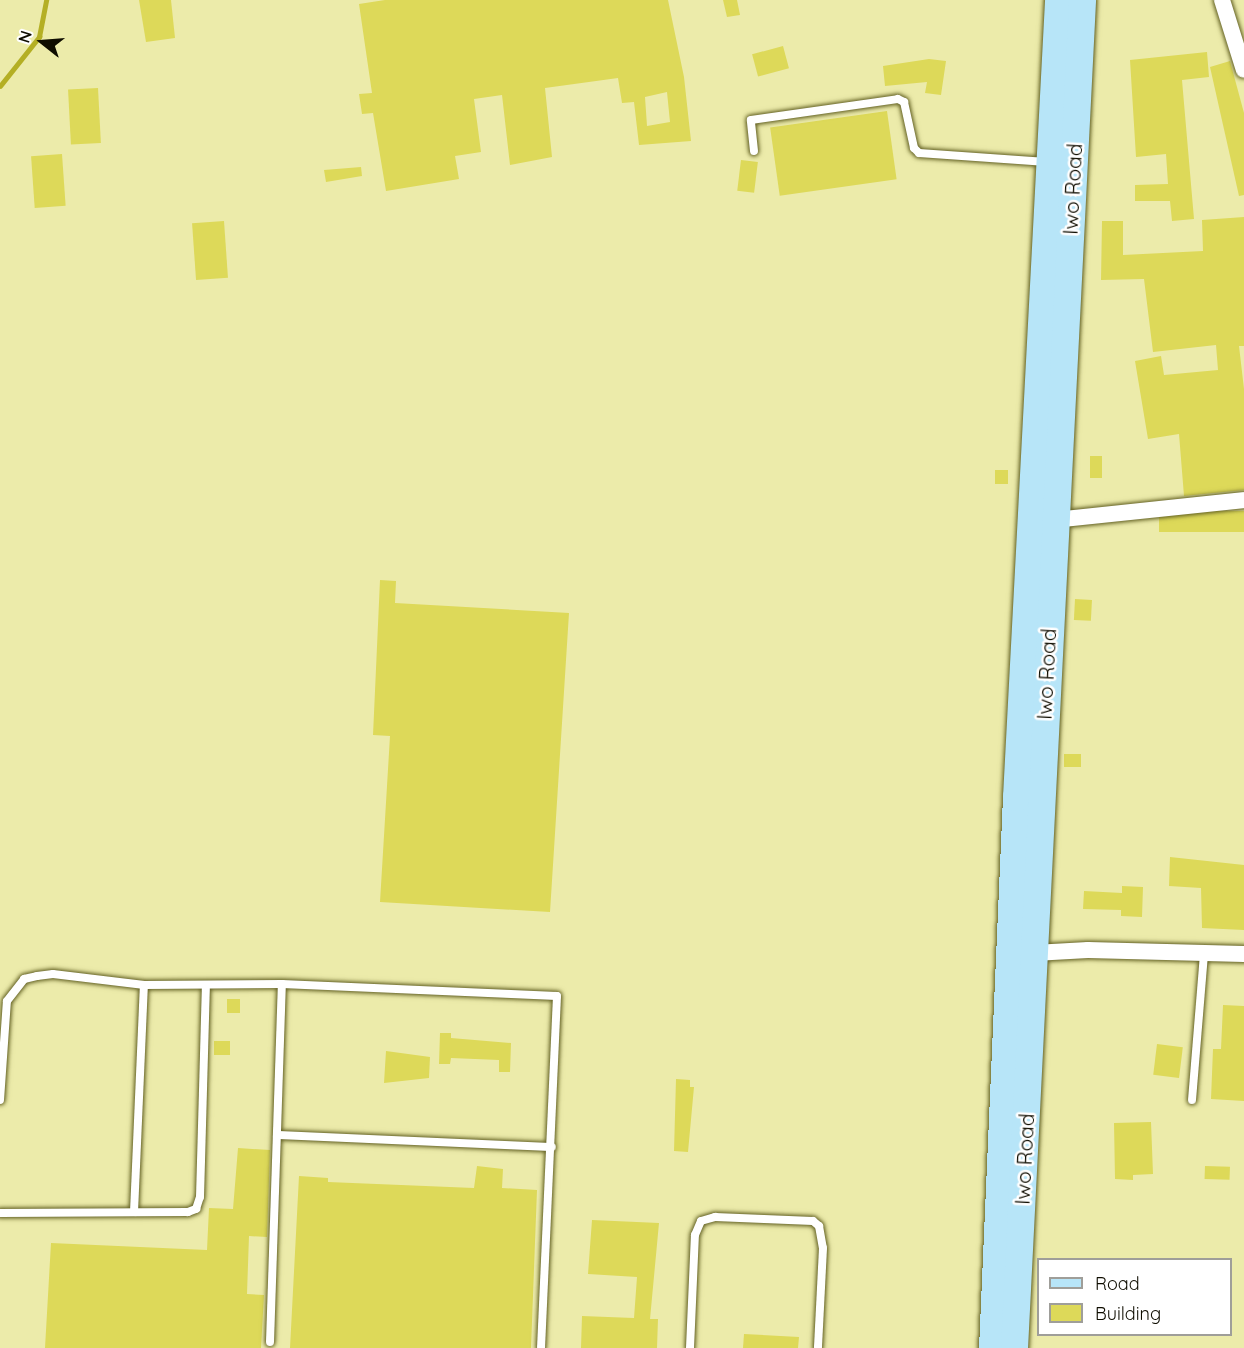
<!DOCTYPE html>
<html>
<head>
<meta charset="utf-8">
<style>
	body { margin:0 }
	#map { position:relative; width:1244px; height:1348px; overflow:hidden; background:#ecebaa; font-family:Quicksand,sans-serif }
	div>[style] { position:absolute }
	.stream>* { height:4.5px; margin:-2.25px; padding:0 2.25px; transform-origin:2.25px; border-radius:2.25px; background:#b4af24 }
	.building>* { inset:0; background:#ddd959; transform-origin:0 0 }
	.roads { filter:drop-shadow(0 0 2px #636123) drop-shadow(0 0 2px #636123) }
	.service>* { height:8px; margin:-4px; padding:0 4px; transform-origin:4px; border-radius:4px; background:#fff }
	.minor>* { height:16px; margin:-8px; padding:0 8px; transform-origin:8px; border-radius:8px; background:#fff }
	.primary>* { height:27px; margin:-13.5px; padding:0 13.5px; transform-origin:13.5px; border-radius:13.5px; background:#b7e5f8 }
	span { translate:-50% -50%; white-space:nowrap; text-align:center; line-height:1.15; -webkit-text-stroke:5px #fff; paint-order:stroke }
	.street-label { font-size:21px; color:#0f0d00 }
	.legend { position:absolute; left:1037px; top:1258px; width:195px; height:78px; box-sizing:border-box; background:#fff; border:2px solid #9f9e99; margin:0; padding:8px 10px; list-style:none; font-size:18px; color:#0f0d00 }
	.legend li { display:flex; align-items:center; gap:12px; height:30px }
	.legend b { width:30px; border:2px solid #9f9e99 }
	.north { position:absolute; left:12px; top:12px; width:60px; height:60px; -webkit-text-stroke:4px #fff; paint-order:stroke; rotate:287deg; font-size:16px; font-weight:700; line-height:24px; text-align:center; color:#0f0d00 }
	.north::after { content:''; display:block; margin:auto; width:21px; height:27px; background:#0f0d00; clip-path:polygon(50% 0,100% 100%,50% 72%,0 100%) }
</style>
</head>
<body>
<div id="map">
	<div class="stream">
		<div style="left:0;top:86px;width:63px;rotate:-51.5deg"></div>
		<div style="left:39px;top:37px;width:38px;rotate:-79deg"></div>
	</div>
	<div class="building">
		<div style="clip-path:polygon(139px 0,171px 0,175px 38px,146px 42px)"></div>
		<div style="clip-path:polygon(evenodd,385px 0,668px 0,684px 77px,691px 141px,639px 145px,634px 102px,622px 103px,618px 78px,545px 88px,552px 157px,510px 165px,502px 95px,474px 99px,481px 152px,455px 156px,459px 179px,386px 191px,373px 113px,362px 114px,359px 94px,372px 93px,359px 4px,385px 0,667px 92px,670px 122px,647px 126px,645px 97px,667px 92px)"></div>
		<div style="clip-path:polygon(723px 0,737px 0,740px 15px,727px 17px)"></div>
		<div style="left:783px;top:46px;width:23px;height:32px;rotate:75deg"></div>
		<div style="clip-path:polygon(1207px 52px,1209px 77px,1182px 80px,1194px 219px,1172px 221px,1170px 201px,1135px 201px,1135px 185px,1168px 184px,1166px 154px,1136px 157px,1130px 60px)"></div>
		<div style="clip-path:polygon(929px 59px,946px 61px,941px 95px,925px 93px,927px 82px,885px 86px,883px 66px)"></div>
		<div style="clip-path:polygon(1230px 61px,1244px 113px,1244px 195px,1239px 196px,1210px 67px)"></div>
		<div style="left:98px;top:88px;width:55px;height:30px;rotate:87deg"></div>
		<div style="left:887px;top:111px;width:69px;height:118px;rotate:82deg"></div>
		<div style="left:62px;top:154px;width:52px;height:31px;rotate:86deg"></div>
		<div style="left:741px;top:160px;width:17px;height:31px;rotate:7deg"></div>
		<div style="clip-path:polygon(361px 167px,362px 176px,326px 182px,324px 170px)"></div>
		<div style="clip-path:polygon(1244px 217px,1244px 346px,1239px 346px,1244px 389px,1244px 490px,1184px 496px,1179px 434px,1148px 439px,1135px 361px,1161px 356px,1164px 375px,1218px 370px,1216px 345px,1153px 352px,1144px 279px,1101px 280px,1102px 221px,1123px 221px,1123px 255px,1203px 251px,1202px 220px)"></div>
		<div style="left:224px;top:221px;width:57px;height:32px;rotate:86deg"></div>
		<div style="left:1090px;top:456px;width:12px;height:22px"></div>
		<div style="left:995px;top:470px;width:13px;height:14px"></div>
		<div style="left:1244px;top:511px;width:21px;height:85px;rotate:90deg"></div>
		<div style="clip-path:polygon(380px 580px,396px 581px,395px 603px,569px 613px,550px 912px,380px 902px,390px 736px,373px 735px)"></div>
		<div style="left:1075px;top:599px;width:17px;height:21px;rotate:3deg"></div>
		<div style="left:1064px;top:754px;width:17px;height:13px"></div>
		<div style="clip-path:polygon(1170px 857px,1244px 865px,1244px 930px,1202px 928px,1201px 888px,1169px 886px)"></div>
		<div style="clip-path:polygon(1122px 886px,1143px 887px,1142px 917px,1121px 916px,1121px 910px,1083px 909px,1084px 891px,1122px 893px)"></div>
		<div style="left:227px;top:999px;width:13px;height:14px"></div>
		<div style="clip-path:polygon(1223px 1005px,1244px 1006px,1244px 1101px,1211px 1099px,1213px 1049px,1221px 1049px)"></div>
		<div style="clip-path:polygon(440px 1033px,451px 1033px,451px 1038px,511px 1043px,510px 1072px,499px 1072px,499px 1060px,451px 1058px,450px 1064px,439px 1064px)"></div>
		<div style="left:214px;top:1041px;width:16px;height:14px"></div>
		<div style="left:1157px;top:1044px;width:26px;height:31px;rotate:7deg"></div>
		<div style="clip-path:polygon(386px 1051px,430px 1057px,429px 1078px,384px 1083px)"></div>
		<div style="clip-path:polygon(676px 1079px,690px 1080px,690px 1087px,694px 1087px,688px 1152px,674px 1151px)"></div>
		<div style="clip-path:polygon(1151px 1122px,1153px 1174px,1133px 1175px,1133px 1180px,1115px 1179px,1114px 1123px)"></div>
		<div style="clip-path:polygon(238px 1148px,270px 1150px,267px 1237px,249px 1236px,247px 1294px,264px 1295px,261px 1348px,45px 1348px,51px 1243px,207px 1250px,209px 1208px,233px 1209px)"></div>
		<div style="clip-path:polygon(477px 1166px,503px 1169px,502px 1188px,537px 1190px,531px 1348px,290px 1348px,299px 1176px,328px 1178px,328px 1182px,474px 1188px)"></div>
		<div style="left:1205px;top:1166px;width:25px;height:13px;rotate:2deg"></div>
		<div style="clip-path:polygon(592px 1220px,659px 1223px,650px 1319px,658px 1319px,657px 1348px,581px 1348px,582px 1316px,634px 1318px,637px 1277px,588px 1274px)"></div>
		<div style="clip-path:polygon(744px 1334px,799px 1337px,798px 1348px,743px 1348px)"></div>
	</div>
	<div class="roads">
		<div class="service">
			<div style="left:754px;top:151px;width:31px;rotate:-96deg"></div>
			<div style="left:751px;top:120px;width:148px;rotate:-8.1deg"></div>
			<div style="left:898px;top:99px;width:7px;rotate:27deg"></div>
			<div style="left:904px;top:102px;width:47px;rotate:77.7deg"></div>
			<div style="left:914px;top:148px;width:7px;rotate:45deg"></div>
			<div style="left:919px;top:153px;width:128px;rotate:4deg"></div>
			<div style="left:0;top:1100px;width:99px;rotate:-86deg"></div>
			<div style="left:7px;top:1001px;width:28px;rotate:-52deg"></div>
			<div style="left:24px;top:979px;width:13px;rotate:-13deg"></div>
			<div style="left:37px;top:976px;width:16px;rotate:-7deg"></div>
			<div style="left:53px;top:974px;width:92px;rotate:6.9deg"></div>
			<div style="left:144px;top:985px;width:138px;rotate:-0.4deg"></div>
			<div style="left:282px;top:984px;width:275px;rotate:2.5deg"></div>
			<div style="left:557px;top:996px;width:352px;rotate:92.6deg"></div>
			<div style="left:1192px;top:1100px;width:147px;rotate:-85.3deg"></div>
			<div style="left:277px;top:1135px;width:275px;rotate:2.5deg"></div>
			<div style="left:134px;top:1212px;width:227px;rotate:-87.5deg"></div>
			<div style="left:0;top:1213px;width:188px;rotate:-0.3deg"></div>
			<div style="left:188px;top:1212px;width:9px;rotate:-21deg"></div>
			<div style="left:196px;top:1209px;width:13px;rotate:-72deg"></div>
			<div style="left:200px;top:1197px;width:209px;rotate:-88.4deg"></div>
			<div style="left:270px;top:1342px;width:358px;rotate:-88.1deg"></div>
			<div style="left:690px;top:1348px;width:113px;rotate:-87.5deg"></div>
			<div style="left:695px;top:1235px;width:15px;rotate:-67deg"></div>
			<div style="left:701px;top:1221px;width:15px;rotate:-16deg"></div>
			<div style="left:715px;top:1217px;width:98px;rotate:2.3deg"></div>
			<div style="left:813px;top:1221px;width:8px;rotate:40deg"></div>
			<div style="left:819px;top:1226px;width:22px;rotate:80deg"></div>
			<div style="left:823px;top:1248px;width:100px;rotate:92.9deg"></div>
		</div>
		<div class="minor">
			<div style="left:1222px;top:0;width:73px;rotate:72.6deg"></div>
			<div style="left:1054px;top:520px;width:191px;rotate:-6deg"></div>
			<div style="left:1034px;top:953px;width:54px;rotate:-3.2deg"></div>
			<div style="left:1088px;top:950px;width:156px;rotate:1.5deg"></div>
		</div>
		<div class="primary">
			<div style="left:992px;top:1348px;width:552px;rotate:-87.51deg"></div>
			<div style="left:1016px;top:797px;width:798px;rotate:-86.98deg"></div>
			<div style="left:1014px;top:1348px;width:1350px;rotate:-87.11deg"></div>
		</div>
	</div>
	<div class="street-label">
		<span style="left:1072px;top:189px;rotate:-87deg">Iwo Road</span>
		<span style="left:1046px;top:674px;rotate:-87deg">Iwo Road</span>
		<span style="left:1024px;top:1159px;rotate:-87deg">Iwo Road</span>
	</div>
	<ul class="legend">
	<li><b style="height:8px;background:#b7e5f8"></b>Road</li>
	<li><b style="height:16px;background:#ddd959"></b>Building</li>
	</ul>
	<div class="north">N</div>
</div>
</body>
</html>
